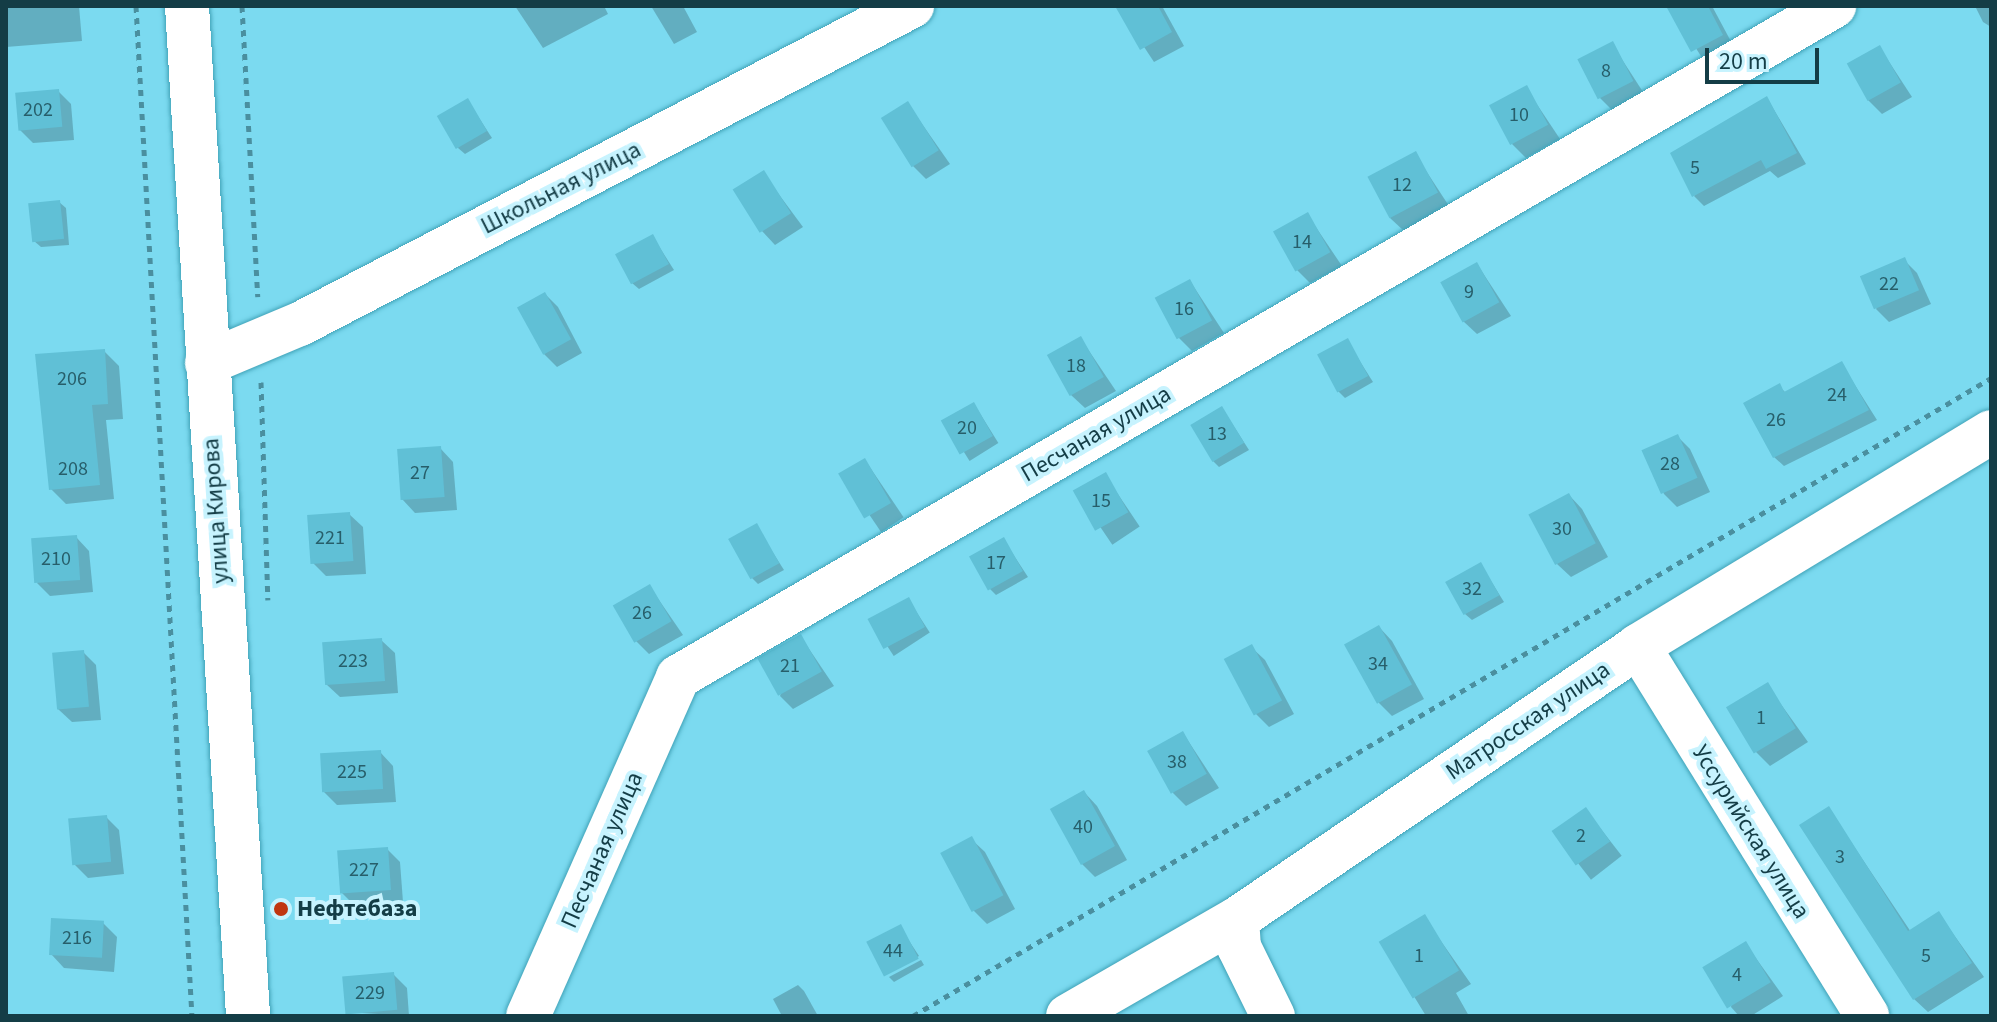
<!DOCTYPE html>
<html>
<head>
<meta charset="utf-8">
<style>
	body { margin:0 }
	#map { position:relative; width:1997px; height:1022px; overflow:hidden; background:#7bdaf0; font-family:"Source Sans 3",sans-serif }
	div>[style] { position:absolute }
	.shadow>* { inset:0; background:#0003; transform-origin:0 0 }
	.building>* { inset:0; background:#60c0d6; transform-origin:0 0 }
	.path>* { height:5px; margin-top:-2.5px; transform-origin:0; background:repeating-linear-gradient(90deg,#4a8f9f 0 6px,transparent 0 12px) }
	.roads { filter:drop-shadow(0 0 2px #40a2b7) drop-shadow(0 0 2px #40a2b7) }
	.street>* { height:44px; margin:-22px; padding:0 22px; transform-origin:22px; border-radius:22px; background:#fff }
	.secondary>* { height:44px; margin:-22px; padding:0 22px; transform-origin:22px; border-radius:22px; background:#fff }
	.dots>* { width:22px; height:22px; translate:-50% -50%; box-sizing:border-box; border:4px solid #c7f3fe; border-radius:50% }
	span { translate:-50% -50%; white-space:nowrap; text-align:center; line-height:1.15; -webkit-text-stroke:8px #c7f3fe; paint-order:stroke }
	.number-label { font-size:20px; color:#275e6a }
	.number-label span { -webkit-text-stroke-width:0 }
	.street-label { font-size:24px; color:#143d46 }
	.poi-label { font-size:24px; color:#143d46; font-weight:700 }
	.left { translate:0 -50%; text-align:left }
	.frame { position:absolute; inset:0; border:8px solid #143d46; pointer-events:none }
	.scale { position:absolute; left:1705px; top:48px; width:114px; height:36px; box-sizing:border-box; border:4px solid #143d46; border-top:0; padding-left:10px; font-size:24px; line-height:28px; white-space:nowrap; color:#143d46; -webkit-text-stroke:6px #c7f3fe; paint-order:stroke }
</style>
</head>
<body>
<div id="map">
	<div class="shadow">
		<div style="clip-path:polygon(6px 6px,79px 6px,82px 41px,6px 47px)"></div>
		<div style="clip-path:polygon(515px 6px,604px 6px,608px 14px,543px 48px)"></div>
		<div style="clip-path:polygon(651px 6px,683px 6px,697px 32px,674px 44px)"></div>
		<div style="clip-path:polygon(1117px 6px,1162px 6px,1184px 46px,1154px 62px)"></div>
		<div style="clip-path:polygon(1677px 6px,1712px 6px,1735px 49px,1706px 64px,1671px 9px)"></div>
		<div style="clip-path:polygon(1975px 6px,1991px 6px,1991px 27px,1983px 22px)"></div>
		<div style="clip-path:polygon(1612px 44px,1645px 95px,1613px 111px,1600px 98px)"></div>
		<div style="clip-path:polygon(1880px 48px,1912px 97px,1882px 114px,1868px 100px)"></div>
		<div style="clip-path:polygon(1526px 88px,1560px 139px,1526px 158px,1512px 144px)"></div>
		<div style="clip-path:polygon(58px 91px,71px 104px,74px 140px,33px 143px,20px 130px)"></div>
		<div style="clip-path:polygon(1767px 98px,1806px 164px,1778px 178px,1770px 171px,1704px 206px,1694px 196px)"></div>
		<div style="clip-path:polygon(468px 101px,492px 138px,465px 154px,458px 148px)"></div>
		<div style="clip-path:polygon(908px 104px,950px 164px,926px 179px,913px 166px)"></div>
		<div style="clip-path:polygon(1415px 154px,1449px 206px,1404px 231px,1390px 218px)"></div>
		<div style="clip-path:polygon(763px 173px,803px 227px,775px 245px,762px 231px)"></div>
		<div style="clip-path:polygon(59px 202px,66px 208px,69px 245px,41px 247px,34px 241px)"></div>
		<div style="clip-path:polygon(1307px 214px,1342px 266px,1310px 283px,1297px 270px)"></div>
		<div style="clip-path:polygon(653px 237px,674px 270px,639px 289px,632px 283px)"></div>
		<div style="clip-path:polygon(1904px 260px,1917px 273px,1931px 304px,1889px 322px,1876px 309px)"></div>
		<div style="clip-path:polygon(1477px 264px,1511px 316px,1477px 334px,1463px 321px)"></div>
		<div style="clip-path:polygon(1190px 281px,1224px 333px,1192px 351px,1179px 338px)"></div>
		<div style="clip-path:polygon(545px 294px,558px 307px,582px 353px,557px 367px,544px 354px)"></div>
		<div style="clip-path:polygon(1081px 339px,1116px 391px,1085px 408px,1071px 395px)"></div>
		<div style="clip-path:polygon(1347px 341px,1373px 382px,1345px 398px,1338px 391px)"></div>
		<div style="clip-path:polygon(104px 351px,119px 366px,123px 419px,106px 420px,114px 499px,66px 504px,51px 489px)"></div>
		<div style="clip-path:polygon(1841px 363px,1877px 420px,1784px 466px,1774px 457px,1779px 386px,1786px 393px)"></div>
		<div style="left:974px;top:404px;width:46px;height:34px;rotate:58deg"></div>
		<div style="clip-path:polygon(1222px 408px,1249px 450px,1219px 467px,1213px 461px)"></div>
		<div style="clip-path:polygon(1677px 436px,1690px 449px,1710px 492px,1677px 507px,1664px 494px,1644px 452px)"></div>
		<div style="clip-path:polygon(440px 448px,453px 462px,457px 510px,415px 513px,402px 499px)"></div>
		<div style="left:865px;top:460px;width:69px;height:27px;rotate:56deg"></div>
		<div style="left:1105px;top:475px;width:62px;height:33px;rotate:56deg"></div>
		<div style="clip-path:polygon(1569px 495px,1582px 509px,1608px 557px,1571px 577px,1557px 564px)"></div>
		<div style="clip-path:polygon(349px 514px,363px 527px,366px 574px,326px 576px,312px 562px)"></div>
		<div style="clip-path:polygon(756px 526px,784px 570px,758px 584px,752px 578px)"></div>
		<div style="clip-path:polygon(76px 537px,89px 551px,93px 592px,50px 596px,37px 583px)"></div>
		<div style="clip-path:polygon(1003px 539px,1028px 577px,996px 595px,990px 589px)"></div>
		<div style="clip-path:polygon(1481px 565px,1504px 602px,1472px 620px,1465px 614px)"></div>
		<div style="clip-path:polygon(650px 587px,683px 635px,649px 654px,636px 641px)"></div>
		<div style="left:908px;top:599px;width:40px;height:43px;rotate:57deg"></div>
		<div style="clip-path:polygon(1379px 627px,1392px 641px,1424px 699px,1392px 716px,1379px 703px)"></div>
		<div style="clip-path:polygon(801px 637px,834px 686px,793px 709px,780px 696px)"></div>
		<div style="clip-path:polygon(381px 640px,395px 653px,398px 693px,340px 697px,326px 684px)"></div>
		<div style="clip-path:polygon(1251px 647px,1265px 660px,1294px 714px,1269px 727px,1256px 714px,1227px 661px)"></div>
		<div style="clip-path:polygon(83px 652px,96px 665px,101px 720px,72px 722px,58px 709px)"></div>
		<div style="clip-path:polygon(1767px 685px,1808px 742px,1770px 766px,1756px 752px)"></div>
		<div style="clip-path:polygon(1183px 733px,1219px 788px,1186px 806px,1173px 793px)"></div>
		<div style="clip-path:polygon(380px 752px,393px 766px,396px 802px,337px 805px,324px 792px)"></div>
		<div style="clip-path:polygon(1084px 792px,1097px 806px,1127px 860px,1095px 877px,1082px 864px)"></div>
		<div style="clip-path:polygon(1829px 809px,1911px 932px,1939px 914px,1984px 977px,1928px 1012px,1914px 999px,1802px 826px)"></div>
		<div style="left:1586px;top:810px;width:58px;height:39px;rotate:52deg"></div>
		<div style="clip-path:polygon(106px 817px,119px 830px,124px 874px,88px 878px,74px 864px)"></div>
		<div style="clip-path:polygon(971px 839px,985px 852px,1015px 909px,987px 924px,974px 911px,943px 854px)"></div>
		<div style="clip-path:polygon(387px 849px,400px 862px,403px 902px,354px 905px,341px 892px)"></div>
		<div style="clip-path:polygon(1424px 917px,1471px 984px,1456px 993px,1469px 1016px,1426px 1016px,1382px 944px)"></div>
		<div style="clip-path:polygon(103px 923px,117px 937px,114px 972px,64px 968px,51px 954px)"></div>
		<div style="clip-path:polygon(900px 927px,919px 956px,887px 974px)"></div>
		<div style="clip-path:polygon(1745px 943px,1783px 996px,1751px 1016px,1739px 1016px,1731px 1007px)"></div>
		<div style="clip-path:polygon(921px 960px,924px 965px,894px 982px,889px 977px)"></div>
		<div style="clip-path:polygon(393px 974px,407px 988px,409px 1016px,347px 1012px)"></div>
		<div style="clip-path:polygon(798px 985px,804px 991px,818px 1016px,782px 1016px,773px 999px)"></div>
	</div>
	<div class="building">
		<div style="clip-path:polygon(1115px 6px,1158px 6px,1172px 32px,1140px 50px)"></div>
		<div style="clip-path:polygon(1666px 6px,1708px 6px,1723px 35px,1691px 52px)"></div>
		<div style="left:1613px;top:41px;width:45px;height:40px;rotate:63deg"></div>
		<div style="left:1880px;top:45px;width:43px;height:38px;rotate:61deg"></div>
		<div style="left:1527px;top:85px;width:45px;height:43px;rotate:62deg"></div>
		<div style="left:59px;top:89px;width:38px;height:44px;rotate:85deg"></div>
		<div style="clip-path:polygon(1767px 96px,1797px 153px,1766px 169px,1761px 160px,1692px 197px,1670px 153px)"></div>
		<div style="left:468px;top:98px;width:38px;height:36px;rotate:60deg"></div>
		<div style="left:908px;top:101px;width:58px;height:32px;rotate:58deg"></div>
		<div style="left:1416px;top:151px;width:47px;height:55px;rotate:62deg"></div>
		<div style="left:764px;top:170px;width:51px;height:37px;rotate:58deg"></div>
		<div style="left:60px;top:200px;width:39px;height:32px;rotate:84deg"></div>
		<div style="left:1308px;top:212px;width:46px;height:40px;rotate:61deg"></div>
		<div style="left:653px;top:234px;width:34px;height:43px;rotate:62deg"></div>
		<div style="left:1905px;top:257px;width:36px;height:49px;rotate:67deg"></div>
		<div style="left:1477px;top:262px;width:46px;height:42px;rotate:61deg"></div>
		<div style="left:1190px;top:279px;width:47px;height:40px;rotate:62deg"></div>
		<div style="left:545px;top:292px;width:54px;height:32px;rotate:61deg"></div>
		<div style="left:1081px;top:336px;width:47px;height:39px;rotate:61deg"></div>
		<div style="left:1348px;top:338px;width:43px;height:35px;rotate:62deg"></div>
		<div style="clip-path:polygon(105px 349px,108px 404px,92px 405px,100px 485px,49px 490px,35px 354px)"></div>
		<div style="clip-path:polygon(1842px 361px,1869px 410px,1773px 458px,1743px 403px,1780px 383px,1784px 392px)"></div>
		<div style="left:974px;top:402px;width:39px;height:38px;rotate:61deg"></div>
		<div style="left:1222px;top:406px;width:43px;height:37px;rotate:59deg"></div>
		<div style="left:1678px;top:434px;width:48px;height:40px;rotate:66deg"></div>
		<div style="left:441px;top:446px;width:51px;height:44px;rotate:86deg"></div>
		<div style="left:865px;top:458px;width:52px;height:31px;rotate:60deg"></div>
		<div style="left:1106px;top:472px;width:46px;height:38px;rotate:61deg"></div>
		<div style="left:1569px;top:493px;width:57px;height:46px;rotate:62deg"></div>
		<div style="left:350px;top:512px;width:49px;height:43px;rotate:86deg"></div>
		<div style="left:757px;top:523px;width:46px;height:33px;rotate:61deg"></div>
		<div style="left:77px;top:535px;width:45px;height:46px;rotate:86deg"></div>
		<div style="left:1004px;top:537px;width:39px;height:40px;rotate:61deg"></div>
		<div style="left:1481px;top:562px;width:38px;height:41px;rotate:61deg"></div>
		<div style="left:650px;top:584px;width:43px;height:43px;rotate:60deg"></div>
		<div style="left:909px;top:597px;width:34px;height:47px;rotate:62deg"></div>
		<div style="left:1379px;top:625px;width:68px;height:40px;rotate:61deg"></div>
		<div style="left:801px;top:634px;width:43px;height:50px;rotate:61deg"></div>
		<div style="left:382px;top:638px;width:43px;height:60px;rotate:86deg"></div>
		<div style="left:1252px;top:644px;width:64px;height:32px;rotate:62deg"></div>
		<div style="left:84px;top:650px;width:57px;height:32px;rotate:85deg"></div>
		<div style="left:1768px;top:682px;width:54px;height:49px;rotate:59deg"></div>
		<div style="left:1183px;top:731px;width:49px;height:41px;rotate:61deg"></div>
		<div style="left:381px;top:750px;width:39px;height:61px;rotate:87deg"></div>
		<div style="left:1084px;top:790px;width:64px;height:39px;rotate:61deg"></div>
		<div style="clip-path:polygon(1829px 806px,1908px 931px,1939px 911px,1972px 963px,1913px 1000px,1799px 825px)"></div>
		<div style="left:1586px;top:807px;width:42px;height:42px;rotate:55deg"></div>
		<div style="left:107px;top:815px;width:47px;height:39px;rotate:85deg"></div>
		<div style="left:972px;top:836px;width:67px;height:36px;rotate:62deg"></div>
		<div style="left:388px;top:847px;width:43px;height:51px;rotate:86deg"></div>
		<div style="left:1425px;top:914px;width:66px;height:54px;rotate:59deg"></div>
		<div style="left:51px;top:918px;width:53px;height:37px;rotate:3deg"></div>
		<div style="left:901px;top:924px;width:39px;height:39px;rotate:63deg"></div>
		<div style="left:1746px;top:941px;width:48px;height:51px;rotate:59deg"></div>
		<div style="left:394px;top:972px;width:38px;height:52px;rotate:85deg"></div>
	</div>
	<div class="path">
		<div style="left:136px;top:6px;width:1012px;rotate:86.83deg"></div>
		<div style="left:242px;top:6px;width:291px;rotate:86.9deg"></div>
		<div style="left:261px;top:382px;width:218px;rotate:88.2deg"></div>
		<div style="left:913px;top:1016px;width:1253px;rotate:-30.62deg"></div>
	</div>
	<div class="roads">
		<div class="street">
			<div style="left:207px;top:363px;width:101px;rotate:-22.8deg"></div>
			<div style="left:300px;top:324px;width:690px;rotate:-27.46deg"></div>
			<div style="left:1638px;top:646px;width:435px;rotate:58.2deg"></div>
			<div style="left:1237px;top:919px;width:28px;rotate:86deg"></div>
			<div style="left:1239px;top:947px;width:77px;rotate:63.8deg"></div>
			<div style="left:528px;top:1016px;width:371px;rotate:-66.1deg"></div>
			<div style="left:678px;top:677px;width:1337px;rotate:-30.13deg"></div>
			<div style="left:1068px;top:1016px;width:195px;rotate:-29.9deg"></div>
			<div style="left:1237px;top:919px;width:485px;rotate:-34.2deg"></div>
			<div style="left:1638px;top:646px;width:413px;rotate:-31.2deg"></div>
		</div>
		<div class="secondary">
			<div style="left:187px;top:6px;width:1012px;rotate:86.54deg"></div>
		</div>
	</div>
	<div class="dots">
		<div style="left:281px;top:909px;background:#c03610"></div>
	</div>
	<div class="number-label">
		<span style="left:1606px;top:71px">8</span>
		<span style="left:38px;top:110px">202</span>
		<span style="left:1519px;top:115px">10</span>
		<span style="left:1695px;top:168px">5</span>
		<span style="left:1402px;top:185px">12</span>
		<span style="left:1302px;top:242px">14</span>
		<span style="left:1889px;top:284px">22</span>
		<span style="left:1469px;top:292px">9</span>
		<span style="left:1184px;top:309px">16</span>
		<span style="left:1076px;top:366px">18</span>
		<span style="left:72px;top:379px">206</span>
		<span style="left:1837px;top:395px">24</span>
		<span style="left:1776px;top:420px">26</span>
		<span style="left:967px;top:428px">20</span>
		<span style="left:1217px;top:434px">13</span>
		<span style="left:1670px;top:464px">28</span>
		<span style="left:73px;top:469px">208</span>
		<span style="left:420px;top:473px">27</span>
		<span style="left:1101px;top:501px">15</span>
		<span style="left:1562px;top:529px">30</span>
		<span style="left:330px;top:538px">221</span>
		<span style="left:56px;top:559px">210</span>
		<span style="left:996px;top:563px">17</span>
		<span style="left:1472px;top:589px">32</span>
		<span style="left:642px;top:613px">26</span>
		<span style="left:353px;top:661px">223</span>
		<span style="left:1378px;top:664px">34</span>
		<span style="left:790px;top:666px">21</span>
		<span style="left:1761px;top:718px">1</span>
		<span style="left:1177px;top:762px">38</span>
		<span style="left:352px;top:772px">225</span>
		<span style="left:1083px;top:827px">40</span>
		<span style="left:1581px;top:836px">2</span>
		<span style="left:1840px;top:857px">3</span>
		<span style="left:364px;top:870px">227</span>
		<span style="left:77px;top:938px">216</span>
		<span style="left:893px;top:951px">44</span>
		<span style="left:1419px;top:956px">1</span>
		<span style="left:1926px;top:956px">5</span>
		<span style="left:1737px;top:975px">4</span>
		<span style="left:370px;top:993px">229</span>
	</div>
	<div class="street-label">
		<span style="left:561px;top:188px;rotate:-27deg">Школьная улица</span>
		<span style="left:1096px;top:434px;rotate:-30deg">Песчаная улица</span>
		<span style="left:216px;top:511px;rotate:-94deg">улица Кирова</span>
		<span style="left:1528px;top:721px;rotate:-34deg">Матросская улица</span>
		<span style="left:1751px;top:832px;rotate:58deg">Уссурийская улица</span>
		<span style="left:602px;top:850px;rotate:-66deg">Песчаная улица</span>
	</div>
	<div class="poi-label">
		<span class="left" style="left:297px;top:909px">Нефтебаза</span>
	</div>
	<div class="frame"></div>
	<div class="scale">20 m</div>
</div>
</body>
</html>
